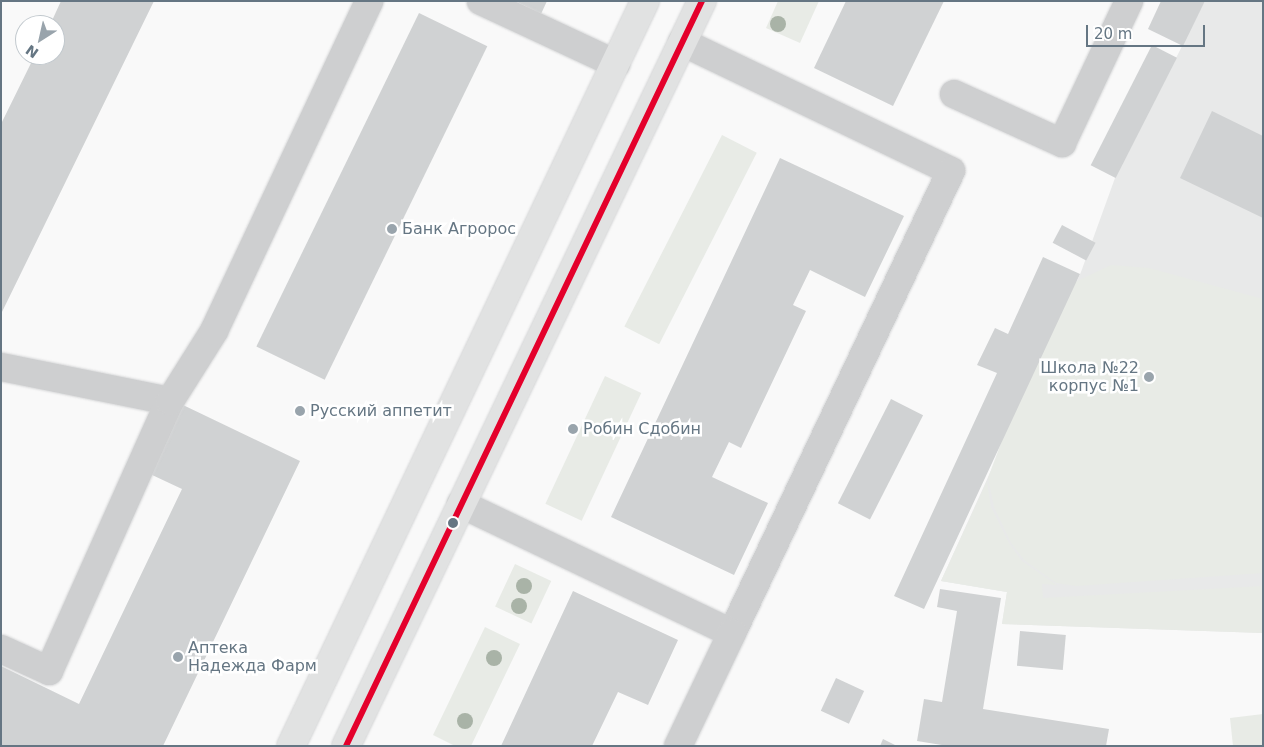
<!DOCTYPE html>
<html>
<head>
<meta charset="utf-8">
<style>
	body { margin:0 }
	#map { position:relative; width:1264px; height:747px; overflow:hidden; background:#f9f9f9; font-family:"DejaVu Sans",sans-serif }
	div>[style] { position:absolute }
	.built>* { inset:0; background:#e8e9e9 }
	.green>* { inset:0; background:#e8ebe6; transform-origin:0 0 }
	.building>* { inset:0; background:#d0d2d3; transform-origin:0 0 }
	.roads { filter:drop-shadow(0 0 1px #d5d6d7) drop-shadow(0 0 1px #d5d6d7) }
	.minor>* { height:28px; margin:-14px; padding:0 14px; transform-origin:14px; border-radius:14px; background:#cecfd0 }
	.major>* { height:28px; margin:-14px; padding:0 14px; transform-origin:14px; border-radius:14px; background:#e1e2e2 }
	.bus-1>* { height:6px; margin:-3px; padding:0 3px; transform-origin:3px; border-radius:3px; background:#e4002b }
	.trees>* { width:16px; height:16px; margin:-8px; border-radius:50%; background:#a9b3a7 }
	.dots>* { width:14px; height:14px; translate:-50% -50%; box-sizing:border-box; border:2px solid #fff; border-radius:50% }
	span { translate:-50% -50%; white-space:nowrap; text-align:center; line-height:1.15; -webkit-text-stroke:5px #fff; paint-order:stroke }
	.poi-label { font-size:16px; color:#657683 }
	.left { translate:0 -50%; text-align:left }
	.right { translate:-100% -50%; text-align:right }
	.frame { position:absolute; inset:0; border:2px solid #657683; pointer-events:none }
	.north { position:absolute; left:15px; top:15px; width:50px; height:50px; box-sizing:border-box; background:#fff; border:1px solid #c1c8cd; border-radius:50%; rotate:215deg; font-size:14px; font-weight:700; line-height:20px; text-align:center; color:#657683 }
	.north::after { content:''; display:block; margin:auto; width:18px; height:22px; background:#99a4ac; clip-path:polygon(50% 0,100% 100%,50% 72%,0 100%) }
	.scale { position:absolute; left:1086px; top:25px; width:119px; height:22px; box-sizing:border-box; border:2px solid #657683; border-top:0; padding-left:6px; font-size:15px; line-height:18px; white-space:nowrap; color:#657683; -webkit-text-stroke:4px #fff; paint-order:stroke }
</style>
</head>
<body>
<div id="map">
	<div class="built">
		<div style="clip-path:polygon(1205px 1px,1263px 1px,1263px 633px,1002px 624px,1007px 592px,941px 581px,1081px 272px,1115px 178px)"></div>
	</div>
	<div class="green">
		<div style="clip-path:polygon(778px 1px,819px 1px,800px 43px,766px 28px)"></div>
		<div style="left:722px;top:135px;width:39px;height:215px;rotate:27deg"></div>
		<div style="clip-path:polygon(1111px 265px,1149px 268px,1263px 299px,1263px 573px,1076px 586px,1056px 583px,1024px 560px,1011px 543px,994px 507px,988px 478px,1046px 322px,1071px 284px)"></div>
		<div style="left:605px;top:376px;width:40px;height:141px;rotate:25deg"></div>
		<div style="clip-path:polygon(987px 481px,991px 507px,1009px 543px,1022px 561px,1057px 585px,1042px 584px,1043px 598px,1263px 586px,1263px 633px,1002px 624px,1007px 592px,941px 581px)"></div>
		<div style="left:515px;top:564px;width:40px;height:47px;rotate:25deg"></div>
		<div style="clip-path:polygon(485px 627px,520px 644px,471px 746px,455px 746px,433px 735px)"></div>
		<div style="clip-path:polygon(1263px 714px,1263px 746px,1233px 746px,1230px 718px)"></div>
	</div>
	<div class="building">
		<div style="clip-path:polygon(61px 1px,154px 1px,1px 314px,1px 124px,35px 55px,55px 55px,55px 25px,50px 25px)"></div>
		<div style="clip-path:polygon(515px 1px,547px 1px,541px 14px)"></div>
		<div style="clip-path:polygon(846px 1px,944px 1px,893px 106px,814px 68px)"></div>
		<div style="clip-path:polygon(1161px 1px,1205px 1px,1183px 46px,1148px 29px)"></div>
		<div style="left:419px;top:13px;width:76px;height:371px;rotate:26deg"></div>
		<div style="left:1152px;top:45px;width:28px;height:135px;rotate:27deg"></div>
		<div style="clip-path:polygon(1212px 111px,1263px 136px,1263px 218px,1180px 178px)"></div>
		<div style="clip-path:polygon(780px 158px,904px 216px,865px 297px,810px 270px,793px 305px,806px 311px,741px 448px,729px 442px,712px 477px,768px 503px,734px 575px,611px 517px)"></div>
		<div style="left:1062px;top:225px;width:38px;height:20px;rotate:28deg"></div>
		<div style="clip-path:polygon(1043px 257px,1080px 274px,924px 609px,894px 596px,997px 373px,977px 365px,995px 328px,1008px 334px)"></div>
		<div style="left:891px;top:399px;width:36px;height:117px;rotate:27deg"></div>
		<div style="clip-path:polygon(183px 405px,300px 461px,163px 746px,1px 746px,1px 666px,79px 704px,182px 489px,150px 474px)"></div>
		<div style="clip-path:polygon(940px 589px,1001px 598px,983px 709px,1109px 729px,1106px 746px,948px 746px,917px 741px,924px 699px,942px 702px,957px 611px,937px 607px)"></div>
		<div style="clip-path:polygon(573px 591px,678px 640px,648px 705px,618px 692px,592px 746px,501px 746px)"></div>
		<div style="left:1020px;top:631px;width:46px;height:35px;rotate:5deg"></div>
		<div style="left:836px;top:678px;width:31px;height:36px;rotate:25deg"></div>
		<div style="clip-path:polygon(883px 739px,897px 746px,880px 746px)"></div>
	</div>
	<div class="roads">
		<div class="minor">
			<div style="left:481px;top:1px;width:149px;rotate:25deg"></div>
			<div style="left:682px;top:42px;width:298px;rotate:25.6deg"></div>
			<div style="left:951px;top:171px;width:511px;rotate:115.36deg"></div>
			<div style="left:954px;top:94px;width:119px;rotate:24.4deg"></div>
			<div style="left:1062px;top:143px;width:157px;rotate:-64.7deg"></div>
			<div style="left:1px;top:367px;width:172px;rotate:11.4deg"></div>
			<div style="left:461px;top:504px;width:300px;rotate:25.5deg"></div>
			<div style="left:732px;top:633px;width:125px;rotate:115.5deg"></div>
			<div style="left:1px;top:649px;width:53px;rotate:24.6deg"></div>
			<div style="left:49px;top:671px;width:296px;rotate:-65.9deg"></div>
			<div style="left:170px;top:401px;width:83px;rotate:-57.8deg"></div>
			<div style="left:214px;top:331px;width:365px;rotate:-64.8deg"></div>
		</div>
		<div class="major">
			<div style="left:291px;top:746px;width:825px;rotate:-64.58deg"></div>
			<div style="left:346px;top:746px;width:826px;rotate:-64.46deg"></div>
		</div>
	</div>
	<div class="bus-1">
		<div style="left:346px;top:746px;width:826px;rotate:-64.46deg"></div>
	</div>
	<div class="trees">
		<div style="left:778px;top:24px"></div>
		<div style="left:524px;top:586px"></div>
		<div style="left:519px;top:606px"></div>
		<div style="left:494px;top:658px"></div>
		<div style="left:465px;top:721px"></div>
	</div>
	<div class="dots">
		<div style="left:392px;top:229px;background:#99a4ac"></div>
		<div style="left:1149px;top:377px;background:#99a4ac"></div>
		<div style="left:300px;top:411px;background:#99a4ac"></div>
		<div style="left:573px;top:429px;background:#99a4ac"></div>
		<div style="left:453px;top:523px;background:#657683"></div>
		<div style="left:178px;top:657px;background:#99a4ac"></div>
	</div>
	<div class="poi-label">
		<span class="left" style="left:402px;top:229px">Банк Агророс</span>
		<span class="right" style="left:1139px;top:377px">Школа №22<br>корпус №1</span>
		<span class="left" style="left:310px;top:411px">Русский аппетит</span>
		<span class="left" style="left:583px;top:429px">Робин Сдобин</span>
		<span class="left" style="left:188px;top:657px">Аптека<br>Надежда Фарм</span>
	</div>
	<div class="frame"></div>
	<div class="north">N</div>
	<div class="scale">20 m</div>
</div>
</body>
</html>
